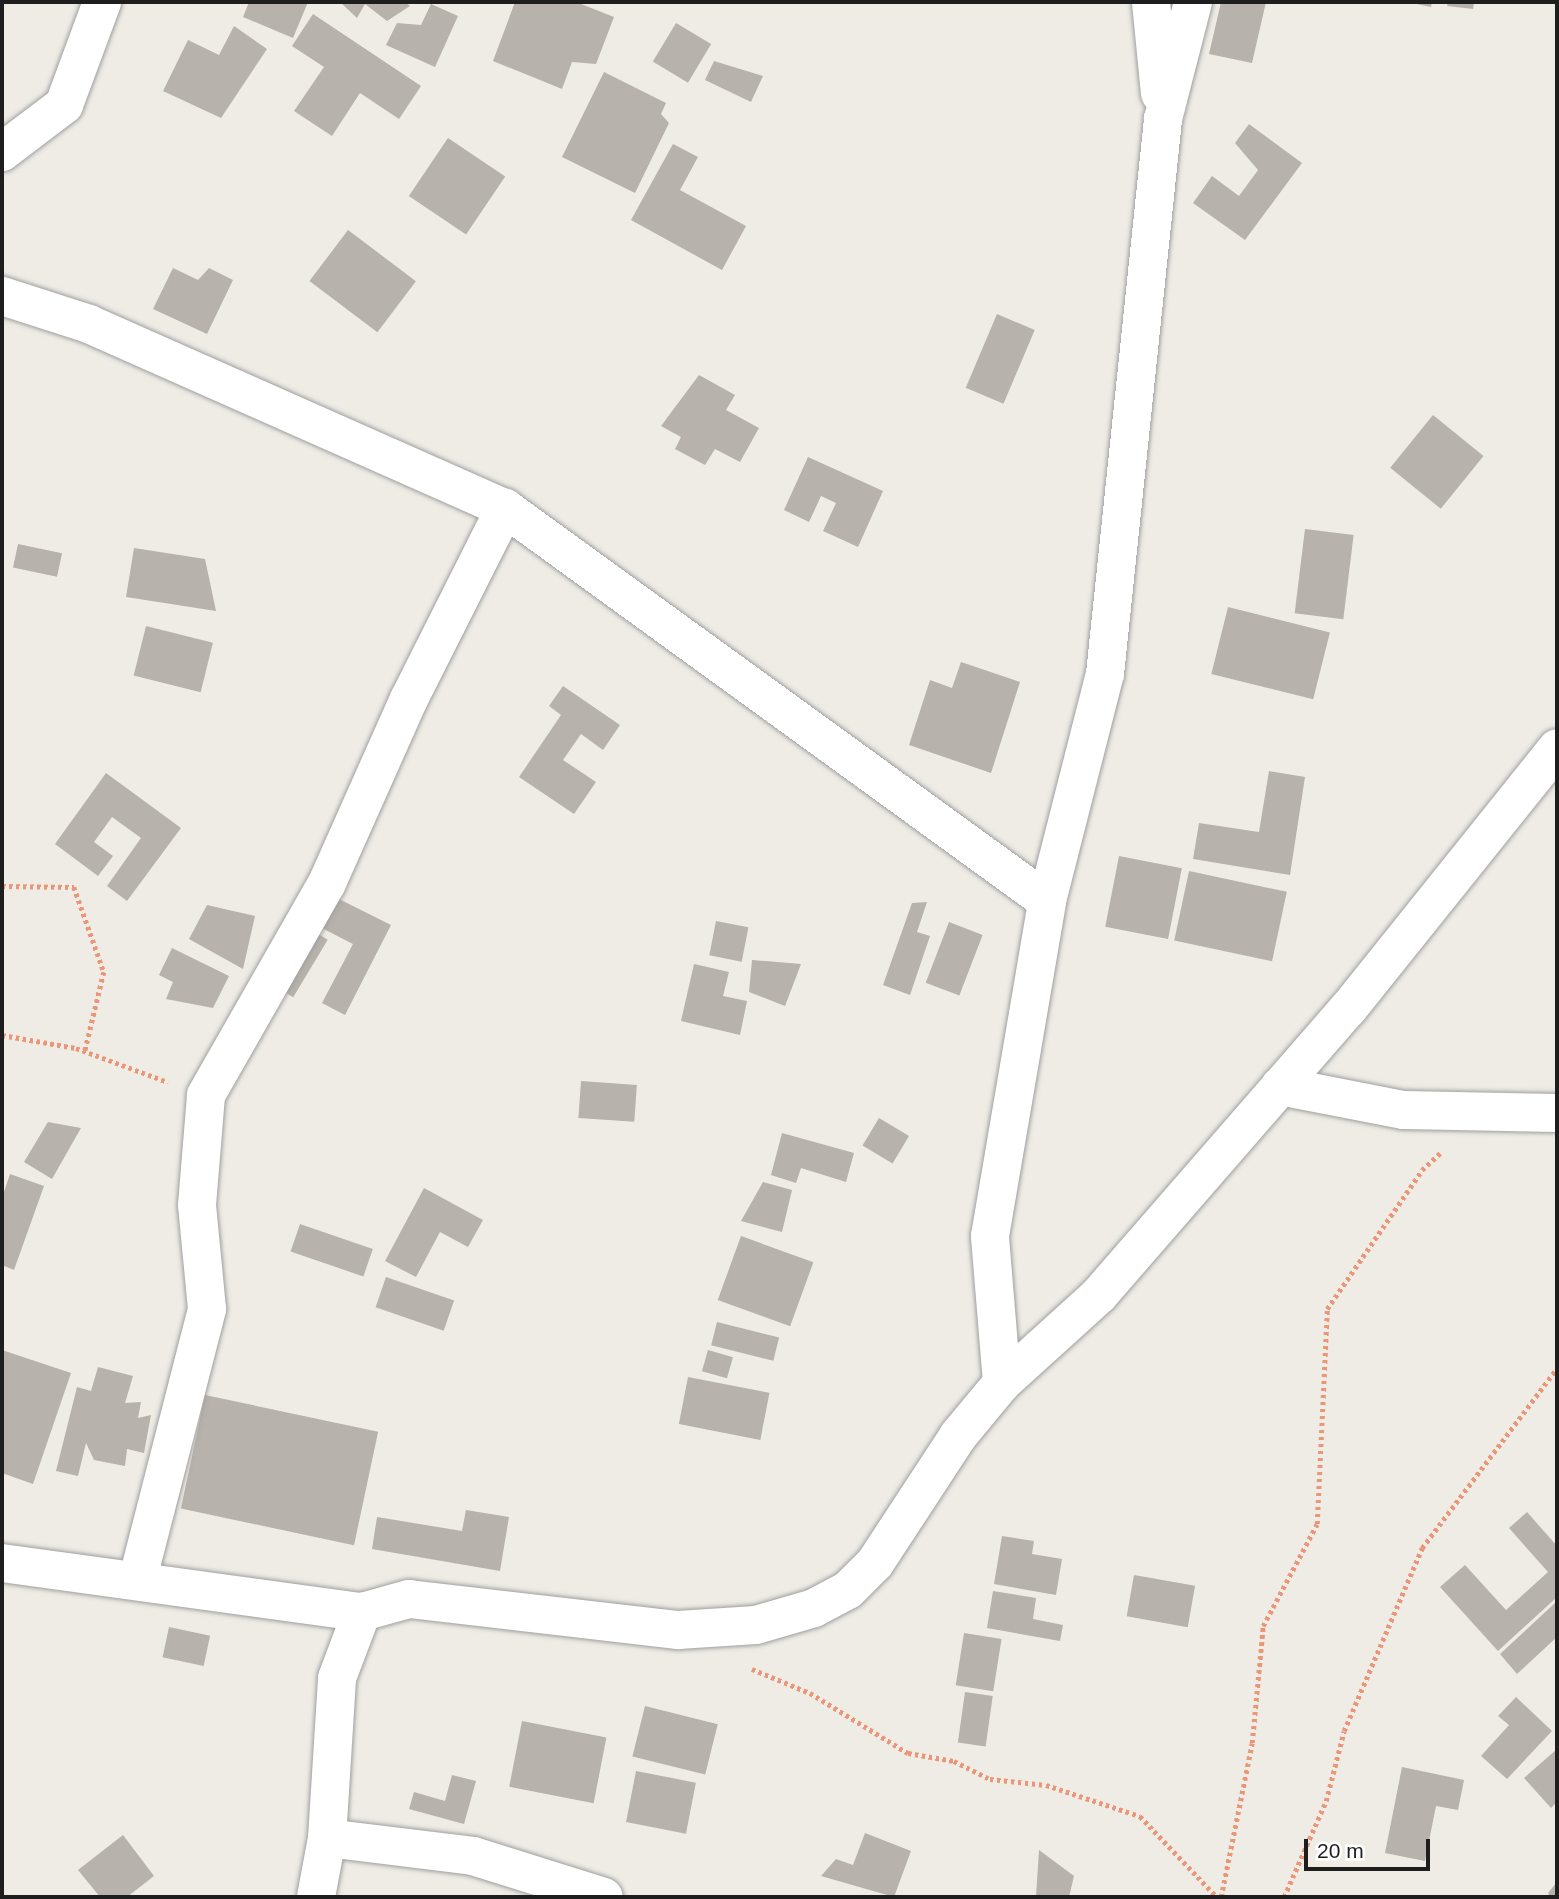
<!DOCTYPE html>
<html>
<head>
<meta charset="utf-8">
<style>
	body { margin:0 }
	#map { position:relative; width:1559px; height:1899px; overflow:hidden; background:#eeece5; font-family:Helvetica,sans-serif }
	div>[style] { position:absolute }
	.building>* { inset:0; background:#b7b2ab; transform-origin:0 0 }
	.path>* { height:4.5px; margin-top:-2.25px; transform-origin:0; background:repeating-linear-gradient(90deg,#ea9679 0 3.5px,transparent 0 7px) }
	.roads { filter:drop-shadow(0 0 2px #9f9f9f) drop-shadow(0 0 2px #9f9f9f) }
	.minor>* { height:38px; margin:-19px; padding:0 19px; transform-origin:19px; border-radius:19px; background:#fff }
	span { translate:-50% -50%; white-space:nowrap; text-align:center; line-height:1.15; -webkit-text-stroke:5px #fff; paint-order:stroke }
	.frame { position:absolute; inset:0; border:4px solid #1e1e1e; pointer-events:none }
	.scale { position:absolute; left:1304px; top:1839px; width:126px; height:32px; box-sizing:border-box; border:4px solid #1e1e1e; border-top:0; padding-left:9px; font-size:21px; line-height:24px; white-space:nowrap; color:#1e1e1e; -webkit-text-stroke:5px #fff; paint-order:stroke }
</style>
</head>
<body>
<div id="map">
	<div class="building">
		<div style="clip-path:polygon(249px 2px,308px 2px,293px 38px,243px 17px)"></div>
		<div style="clip-path:polygon(340px 2px,405px 2px,410px 6px,387px 21px,365px 4px,357px 18px)"></div>
		<div style="clip-path:polygon(515px 2px,576px 2px,614px 17px,596px 64px,572px 62px,562px 89px,493px 61px)"></div>
		<div style="clip-path:polygon(1221px 2px,1266px 2px,1252px 63px,1209px 54px)"></div>
		<div style="clip-path:polygon(1407px 2px,1432px 2px,1431px 7px)"></div>
		<div style="clip-path:polygon(1448px 2px,1474px 2px,1473px 9px,1447px 6px)"></div>
		<div style="clip-path:polygon(431px 4px,458px 16px,435px 67px,386px 45px,397px 23px,421px 25px)"></div>
		<div style="clip-path:polygon(313px 14px,421px 86px,399px 119px,360px 93px,332px 136px,294px 111px,324px 67px,292px 46px)"></div>
		<div style="left:676px;top:23px;width:41px;height:45px;rotate:31deg"></div>
		<div style="clip-path:polygon(234px 26px,267px 49px,221px 118px,163px 91px,188px 40px,219px 55px)"></div>
		<div style="clip-path:polygon(714px 61px,763px 76px,751px 102px,705px 80px)"></div>
		<div style="clip-path:polygon(604px 72px,666px 103px,661px 114px,669px 123px,635px 193px,562px 157px)"></div>
		<div style="clip-path:polygon(1249px 124px,1302px 163px,1245px 240px,1193px 203px,1212px 176px,1239px 196px,1258px 170px,1235px 143px)"></div>
		<div style="left:448px;top:138px;width:69px;height:70px;rotate:34deg"></div>
		<div style="clip-path:polygon(673px 144px,698px 157px,680px 190px,746px 226px,722px 270px,631px 220px)"></div>
		<div style="left:348px;top:230px;width:85px;height:64px;rotate:37deg"></div>
		<div style="clip-path:polygon(173px 268px,198px 280px,209px 268px,233px 280px,207px 334px,153px 309px)"></div>
		<div style="left:997px;top:314px;width:41px;height:80px;rotate:23deg"></div>
		<div style="clip-path:polygon(699px 375px,735px 395px,726px 410px,759px 428px,740px 462px,715px 449px,705px 465px,675px 449px,681px 437px,661px 426px)"></div>
		<div style="left:1433px;top:415px;width:65px;height:68px;rotate:39deg"></div>
		<div style="clip-path:polygon(808px 457px,883px 491px,858px 547px,823px 531px,836px 503px,821px 496px,809px 522px,784px 510px)"></div>
		<div style="left:1305px;top:529px;width:49px;height:85px;rotate:7deg"></div>
		<div style="left:18px;top:544px;width:45px;height:24px;rotate:12deg"></div>
		<div style="clip-path:polygon(134px 548px,205px 559px,216px 611px,126px 597px)"></div>
		<div style="left:1228px;top:607px;width:105px;height:69px;rotate:14deg"></div>
		<div style="left:146px;top:626px;width:69px;height:51px;rotate:14deg"></div>
		<div style="clip-path:polygon(961px 662px,1020px 682px,991px 773px,909px 745px,930px 680px,952px 688px)"></div>
		<div style="clip-path:polygon(563px 686px,620px 725px,603px 750px,581px 734px,563px 760px,596px 782px,574px 814px,519px 777px,561px 715px,549px 706px)"></div>
		<div style="clip-path:polygon(1269px 771px,1305px 777px,1290px 875px,1193px 859px,1199px 823px,1259px 832px)"></div>
		<div style="clip-path:polygon(106px 773px,181px 828px,127px 901px,107px 886px,141px 838px,112px 817px,94px 842px,113px 856px,98px 876px,55px 844px)"></div>
		<div style="left:1119px;top:856px;width:64px;height:72px;rotate:11deg"></div>
		<div style="left:1189px;top:871px;width:100px;height:71px;rotate:12deg"></div>
		<div style="clip-path:polygon(327px 893px,391px 925px,345px 1015px,322px 1003px,353px 944px,312px 923px)"></div>
		<div style="clip-path:polygon(927px 902px,917px 932px,930px 936px,910px 995px,883px 985px,912px 903px)"></div>
		<div style="clip-path:polygon(207px 905px,255px 916px,243px 969px,189px 939px)"></div>
		<div style="left:716px;top:921px;width:33px;height:35px;rotate:11deg"></div>
		<div style="left:949px;top:922px;width:36px;height:65px;rotate:21deg"></div>
		<div style="left:308px;top:928px;width:23px;height:67px;rotate:31deg"></div>
		<div style="clip-path:polygon(172px 948px,229px 976px,213px 1008px,166px 999px,173px 982px,159px 975px)"></div>
		<div style="clip-path:polygon(752px 960px,801px 964px,785px 1006px,749px 992px)"></div>
		<div style="clip-path:polygon(694px 964px,729px 972px,723px 996px,747px 1001px,740px 1035px,681px 1021px)"></div>
		<div style="left:581px;top:1081px;width:56px;height:37px;rotate:4deg"></div>
		<div style="left:879px;top:1118px;width:35px;height:32px;rotate:31deg"></div>
		<div style="clip-path:polygon(48px 1122px,81px 1128px,52px 1179px,24px 1162px)"></div>
		<div style="clip-path:polygon(782px 1133px,854px 1153px,846px 1182px,801px 1168px,796px 1183px,771px 1175px)"></div>
		<div style="clip-path:polygon(10px 1174px,44px 1186px,14px 1270px,2px 1265px,2px 1198px)"></div>
		<div style="clip-path:polygon(763px 1182px,792px 1190px,782px 1232px,741px 1221px)"></div>
		<div style="clip-path:polygon(424px 1188px,483px 1220px,468px 1247px,440px 1232px,416px 1277px,385px 1261px)"></div>
		<div style="left:300px;top:1224px;width:77px;height:29px;rotate:19deg"></div>
		<div style="left:741px;top:1236px;width:77px;height:68px;rotate:20deg"></div>
		<div style="left:386px;top:1277px;width:72px;height:32px;rotate:19deg"></div>
		<div style="left:717px;top:1322px;width:64px;height:24px;rotate:14deg"></div>
		<div style="clip-path:polygon(2px 1350px,71px 1373px,33px 1484px,2px 1473px)"></div>
		<div style="left:708px;top:1350px;width:26px;height:22px;rotate:16deg"></div>
		<div style="clip-path:polygon(98px 1367px,133px 1376px,125px 1403px,141px 1402px,138px 1418px,151px 1415px,144px 1453px,127px 1449px,125px 1466px,94px 1460px,86px 1443px,78px 1476px,56px 1471px,77px 1387px,91px 1391px)"></div>
		<div style="left:688px;top:1377px;width:83px;height:48px;rotate:11deg"></div>
		<div style="left:205px;top:1395px;width:177px;height:116px;rotate:12deg"></div>
		<div style="clip-path:polygon(466px 1510px,509px 1517px,500px 1571px,372px 1549px,377px 1517px,462px 1531px)"></div>
		<div style="clip-path:polygon(1527px 1512px,1557px 1546px,1557px 1597px,1498px 1651px,1440px 1587px,1465px 1565px,1506px 1610px,1548px 1572px,1509px 1528px)"></div>
		<div style="clip-path:polygon(1002px 1536px,1034px 1541px,1032px 1554px,1062px 1559px,1056px 1595px,994px 1584px)"></div>
		<div style="left:1134px;top:1575px;width:62px;height:42px;rotate:10deg"></div>
		<div style="clip-path:polygon(993px 1591px,1036px 1598px,1033px 1619px,1063px 1625px,1060px 1641px,987px 1628px)"></div>
		<div style="clip-path:polygon(1555px 1603px,1557px 1637px,1517px 1674px,1500px 1654px)"></div>
		<div style="left:169px;top:1627px;width:42px;height:31px;rotate:12deg"></div>
		<div style="left:964px;top:1633px;width:38px;height:53px;rotate:9deg"></div>
		<div style="left:965px;top:1692px;width:28px;height:51px;rotate:8deg"></div>
		<div style="clip-path:polygon(1516px 1697px,1552px 1731px,1507px 1779px,1481px 1756px,1509px 1725px,1498px 1716px)"></div>
		<div style="left:645px;top:1706px;width:75px;height:52px;rotate:14deg"></div>
		<div style="left:522px;top:1721px;width:86px;height:67px;rotate:11deg"></div>
		<div style="clip-path:polygon(1557px 1749px,1557px 1802px,1551px 1808px,1524px 1778px)"></div>
		<div style="clip-path:polygon(1402px 1767px,1464px 1780px,1458px 1810px,1436px 1806px,1425px 1861px,1385px 1853px)"></div>
		<div style="left:636px;top:1771px;width:61px;height:52px;rotate:11deg"></div>
		<div style="clip-path:polygon(452px 1775px,476px 1781px,464px 1824px,409px 1809px,414px 1792px,445px 1801px)"></div>
		<div style="clip-path:polygon(865px 1833px,911px 1851px,894px 1897px,821px 1876px,836px 1859px,853px 1865px)"></div>
		<div style="clip-path:polygon(123px 1835px,154px 1876px,127px 1897px,100px 1897px,78px 1870px)"></div>
		<div style="clip-path:polygon(1039px 1850px,1074px 1876px,1069px 1897px,1036px 1897px)"></div>
		<div style="clip-path:polygon(1557px 1882px,1557px 1897px,1550px 1897px,1548px 1893px)"></div>
	</div>
	<div class="path">
		<div style="left:2px;top:886px;width:72px;rotate:0.8deg"></div>
		<div style="left:74px;top:887px;width:90px;rotate:70.6deg"></div>
		<div style="left:104px;top:972px;width:81px;rotate:103.5deg"></div>
		<div style="left:2px;top:1035px;width:75px;rotate:10deg"></div>
		<div style="left:76px;top:1048px;width:98px;rotate:20.3deg"></div>
		<div style="left:752px;top:1669px;width:63px;rotate:22.5deg"></div>
		<div style="left:810px;top:1693px;width:115px;rotate:31.5deg"></div>
		<div style="left:908px;top:1753px;width:47px;rotate:9.9deg"></div>
		<div style="left:954px;top:1761px;width:40px;rotate:26.6deg"></div>
		<div style="left:990px;top:1779px;width:56px;rotate:6.1deg"></div>
		<div style="left:1046px;top:1785px;width:99px;rotate:18.3deg"></div>
		<div style="left:1140px;top:1816px;width:112px;rotate:46.5deg"></div>
		<div style="left:1221px;top:1897px;width:157px;rotate:-78.6deg"></div>
		<div style="left:1252px;top:1743px;width:118px;rotate:-84.6deg"></div>
		<div style="left:1263px;top:1626px;width:115px;rotate:-62.1deg"></div>
		<div style="left:1317px;top:1524px;width:215px;rotate:-87.3deg"></div>
		<div style="left:1327px;top:1309px;width:168px;rotate:-55.6deg"></div>
		<div style="left:1422px;top:1170px;width:26px;rotate:-43deg"></div>
		<div style="left:1284px;top:1897px;width:105px;rotate:-66.4deg"></div>
		<div style="left:1326px;top:1801px;width:72px;rotate:-75.6deg"></div>
		<div style="left:1344px;top:1731px;width:199px;rotate:-66.9deg"></div>
		<div style="left:1422px;top:1548px;width:225px;rotate:-53.1deg"></div>
	</div>
	<div class="roads">
		<div class="minor">
			<div style="left:1151px;top:2px;width:92px;rotate:84.4deg"></div>
			<div style="left:2px;top:152px;width:78px;rotate:-37.2deg"></div>
			<div style="left:64px;top:105px;width:110px;rotate:-69.7deg"></div>
			<div style="left:2px;top:296px;width:91px;rotate:17.8deg"></div>
			<div style="left:89px;top:324px;width:455px;rotate:23.9deg"></div>
			<div style="left:505px;top:508px;width:669px;rotate:35.95deg"></div>
			<div style="left:1280px;top:1086px;width:126px;rotate:11deg"></div>
			<div style="left:1404px;top:1110px;width:153px;rotate:1.1deg"></div>
			<div style="left:1002px;top:1383px;width:147px;rotate:-94.7deg"></div>
			<div style="left:990px;top:1236px;width:340px;rotate:-80.3deg"></div>
			<div style="left:1047px;top:901px;width:234px;rotate:-75.7deg"></div>
			<div style="left:1105px;top:674px;width:558px;rotate:-84.03deg"></div>
			<div style="left:1163px;top:119px;width:121px;rotate:-75.6deg"></div>
			<div style="left:2px;top:1563px;width:363px;rotate:7.8deg"></div>
			<div style="left:138px;top:1578px;width:278px;rotate:-75.6deg"></div>
			<div style="left:207px;top:1309px;width:104px;rotate:-95.5deg"></div>
			<div style="left:197px;top:1205px;width:110px;rotate:-85.3deg"></div>
			<div style="left:206px;top:1095px;width:244px;rotate:-60.3deg"></div>
			<div style="left:327px;top:883px;width:201px;rotate:-66deg"></div>
			<div style="left:409px;top:699px;width:214px;rotate:-63.3deg"></div>
			<div style="left:327px;top:1838px;width:147px;rotate:7deg"></div>
			<div style="left:473px;top:1856px;width:137px;rotate:17.4deg"></div>
			<div style="left:316px;top:1897px;width:60px;rotate:-79.4deg"></div>
			<div style="left:327px;top:1838px;width:160px;rotate:-86.4deg"></div>
			<div style="left:337px;top:1678px;width:71px;rotate:-69.3deg"></div>
			<div style="left:362px;top:1612px;width:49px;rotate:-15.5deg"></div>
			<div style="left:409px;top:1599px;width:271px;rotate:6.6deg"></div>
			<div style="left:678px;top:1630px;width:78px;rotate:-3.7deg"></div>
			<div style="left:756px;top:1625px;width:60px;rotate:-16.3deg"></div>
			<div style="left:814px;top:1608px;width:38px;rotate:-28deg"></div>
			<div style="left:848px;top:1590px;width:38px;rotate:-45deg"></div>
			<div style="left:875px;top:1563px;width:152px;rotate:-56.8deg"></div>
			<div style="left:958px;top:1436px;width:69px;rotate:-50.3deg"></div>
			<div style="left:1002px;top:1383px;width:131px;rotate:-42.2deg"></div>
			<div style="left:1099px;top:1295px;width:379px;rotate:-49deg"></div>
			<div style="left:1348px;top:1009px;width:334px;rotate:-51.3deg"></div>
		</div>
	</div>
	<div class="frame"></div>
	<div class="scale">20 m</div>
</div>
</body>
</html>
